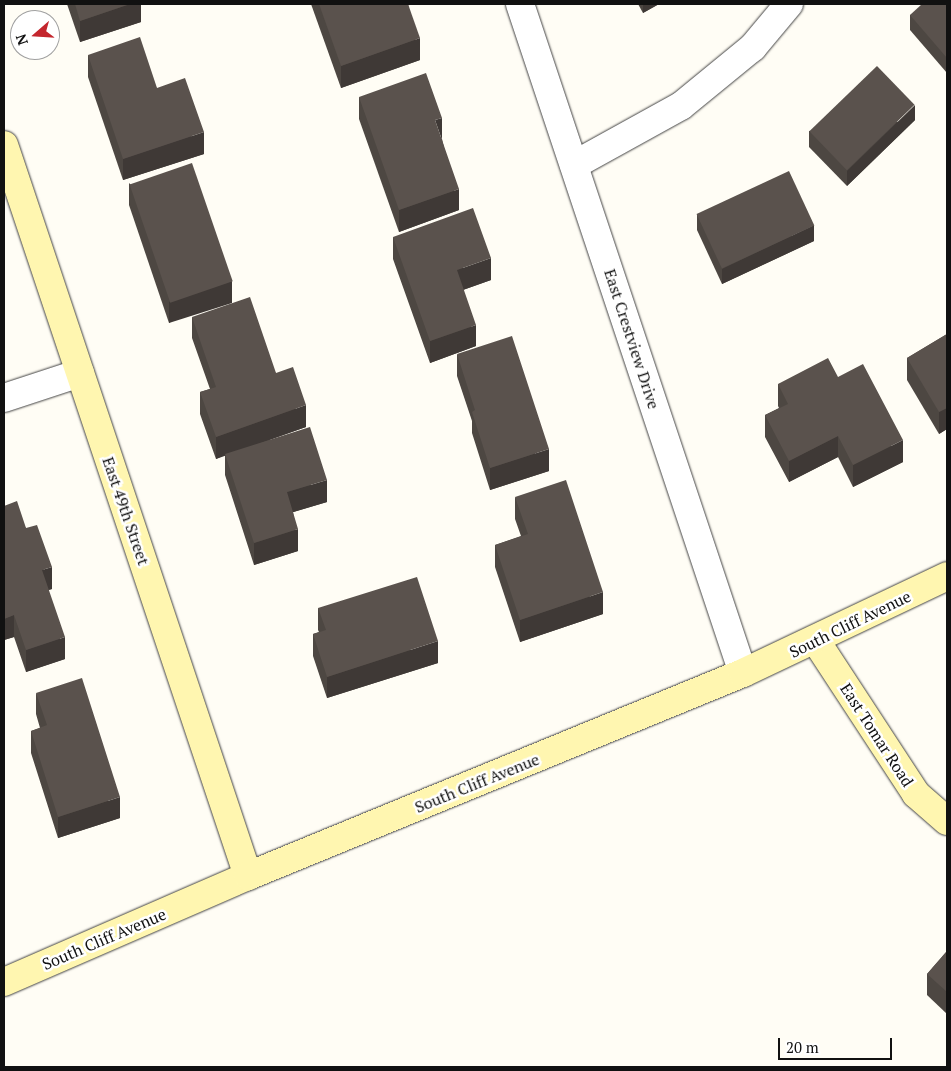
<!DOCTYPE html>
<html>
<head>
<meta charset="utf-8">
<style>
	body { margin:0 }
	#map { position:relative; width:951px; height:1071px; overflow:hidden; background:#fffdf5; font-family:"PT Serif",serif }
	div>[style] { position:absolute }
	.roads { filter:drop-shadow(0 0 1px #444) drop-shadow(0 0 1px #444) }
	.street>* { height:28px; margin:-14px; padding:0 14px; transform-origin:14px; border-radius:14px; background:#fff }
	.secondary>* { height:28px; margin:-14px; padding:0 14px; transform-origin:14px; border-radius:14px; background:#fff6b0 }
	.wall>* { inset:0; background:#4d4742 }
	.shaded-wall>* { inset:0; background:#3f3936 }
	.building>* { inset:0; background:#5a524d; transform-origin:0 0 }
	span { translate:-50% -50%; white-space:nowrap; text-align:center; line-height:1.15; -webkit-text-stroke:5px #fff; paint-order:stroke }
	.street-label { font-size:16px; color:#111 }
	.frame { position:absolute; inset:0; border:5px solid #111; pointer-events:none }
	.north { position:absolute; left:10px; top:10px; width:50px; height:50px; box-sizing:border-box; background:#fff; border:1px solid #a0a0a0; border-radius:50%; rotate:251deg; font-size:14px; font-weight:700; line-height:20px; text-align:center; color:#111 }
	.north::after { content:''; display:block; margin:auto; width:18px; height:22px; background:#c4262e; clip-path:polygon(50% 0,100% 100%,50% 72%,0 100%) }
	.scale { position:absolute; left:778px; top:1038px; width:114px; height:22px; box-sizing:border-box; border:2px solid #111; border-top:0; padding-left:6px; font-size:15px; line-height:18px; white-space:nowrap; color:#111; -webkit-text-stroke:4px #fff; paint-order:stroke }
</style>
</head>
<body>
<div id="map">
	<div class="roads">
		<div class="street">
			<div style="left:520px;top:4px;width:705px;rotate:71.57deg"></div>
			<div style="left:574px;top:165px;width:122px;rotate:-28.9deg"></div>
			<div style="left:681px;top:106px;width:93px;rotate:-39.3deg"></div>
			<div style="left:753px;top:47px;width:56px;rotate:-50.1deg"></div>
			<div style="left:4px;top:398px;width:80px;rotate:-18.2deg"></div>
		</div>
		<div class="secondary">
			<div style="left:4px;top:145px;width:771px;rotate:71.54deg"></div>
			<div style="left:816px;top:641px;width:183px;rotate:56.8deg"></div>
			<div style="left:916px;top:794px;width:41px;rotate:41.1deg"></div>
			<div style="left:4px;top:982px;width:266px;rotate:-23.5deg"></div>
			<div style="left:248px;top:876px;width:535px;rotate:-22.3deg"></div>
			<div style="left:743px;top:673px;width:226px;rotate:-25.4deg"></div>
		</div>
	</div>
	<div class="wall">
		<div style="clip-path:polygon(67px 4px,141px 4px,141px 22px,80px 42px)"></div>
		<div style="clip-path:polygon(311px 4px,408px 4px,420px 60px,341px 88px)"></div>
		<div style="clip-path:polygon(638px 4px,659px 4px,643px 13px)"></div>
		<div style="clip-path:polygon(947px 4px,947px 73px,910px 30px,910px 15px)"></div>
		<div style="clip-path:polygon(88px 55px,157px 88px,204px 154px,123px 180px,88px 77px)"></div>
		<div style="clip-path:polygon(359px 97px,442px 139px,459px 210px,399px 232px,359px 119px)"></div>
		<div style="clip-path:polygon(915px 120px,847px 186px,809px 147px,809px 131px)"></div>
		<div style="clip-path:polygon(129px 183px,232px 281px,169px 323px,129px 205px)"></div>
		<div style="clip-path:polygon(697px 214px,814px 241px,722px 284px,697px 230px)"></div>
		<div style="clip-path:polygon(393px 237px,491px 280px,463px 290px,476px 346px,430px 363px,393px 259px)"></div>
		<div style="clip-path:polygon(192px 317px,276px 373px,306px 427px,269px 440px,327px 502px,293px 512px,298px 551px,254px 565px,225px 475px,225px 455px,216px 459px,200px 414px,200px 392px,210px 389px,192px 338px)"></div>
		<div style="clip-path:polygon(947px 334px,947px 429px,939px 434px,907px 380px,907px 358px)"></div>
		<div style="clip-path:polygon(457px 354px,549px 471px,490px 490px,472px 433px,472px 421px,457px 376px)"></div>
		<div style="clip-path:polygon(838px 377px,903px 462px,853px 487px,838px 457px,789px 482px,765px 437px,765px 415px,779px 408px,778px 406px,778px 384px)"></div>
		<div style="clip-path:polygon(515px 497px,603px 614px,520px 642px,495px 567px,495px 545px,521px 536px,515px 519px)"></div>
		<div style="clip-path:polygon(4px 506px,26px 528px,52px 589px,48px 590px,65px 659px,26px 672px,14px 637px,4px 640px)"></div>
		<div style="clip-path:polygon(318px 608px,438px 663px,327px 698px,313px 656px,313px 634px,319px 632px,318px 630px)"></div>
		<div style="clip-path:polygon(36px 693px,120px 818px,58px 838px,31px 753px,31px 731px,40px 728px,36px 714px)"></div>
		<div style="clip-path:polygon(947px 951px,947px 1014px,927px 995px,927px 974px)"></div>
	</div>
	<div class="shaded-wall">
		<div style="clip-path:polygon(130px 4px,141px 4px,141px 22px,80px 42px,80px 21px)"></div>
		<div style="clip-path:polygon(643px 4px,659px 4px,643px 13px)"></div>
		<div style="clip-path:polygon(420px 38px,420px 60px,341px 88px,341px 66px)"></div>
		<div style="clip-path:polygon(915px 105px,915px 120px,847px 186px,847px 171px)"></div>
		<div style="clip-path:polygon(442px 118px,442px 140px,435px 120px)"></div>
		<div style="clip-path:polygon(204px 132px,204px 154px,123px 180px,123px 159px)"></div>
		<div style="clip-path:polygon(459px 189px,459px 210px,399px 232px,399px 210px)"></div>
		<div style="clip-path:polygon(814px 225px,814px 241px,722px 284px,722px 269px)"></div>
		<div style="clip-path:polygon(491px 258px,491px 280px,457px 292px,457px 270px)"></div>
		<div style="clip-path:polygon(232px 281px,232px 303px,169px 323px,169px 302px)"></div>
		<div style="clip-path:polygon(476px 325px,476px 346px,430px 363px,430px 341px)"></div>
		<div style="clip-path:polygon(306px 405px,306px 427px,216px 459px,216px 437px)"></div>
		<div style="clip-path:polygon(947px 408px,947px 429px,939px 434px,939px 412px)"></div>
		<div style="clip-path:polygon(838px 436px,838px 457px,789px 482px,789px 461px)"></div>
		<div style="clip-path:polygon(903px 440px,903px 462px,853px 487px,853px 465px)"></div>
		<div style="clip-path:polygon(549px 449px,549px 471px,490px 490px,490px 468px)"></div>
		<div style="clip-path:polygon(327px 480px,327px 502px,287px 514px,287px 492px)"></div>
		<div style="clip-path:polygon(298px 529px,298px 551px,254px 565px,254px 543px)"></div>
		<div style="clip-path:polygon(52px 567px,52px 589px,42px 592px,42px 570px)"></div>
		<div style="clip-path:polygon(603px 592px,603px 614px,520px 642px,520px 620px)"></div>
		<div style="clip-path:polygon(14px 615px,14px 637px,4px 640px,4px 619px)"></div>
		<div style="clip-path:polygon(65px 637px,65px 659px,26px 672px,26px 650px)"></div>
		<div style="clip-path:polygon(438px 641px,438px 663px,327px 698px,327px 677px)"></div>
		<div style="clip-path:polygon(120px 797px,120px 818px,58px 838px,58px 817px)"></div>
	</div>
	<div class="building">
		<div style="clip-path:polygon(75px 4px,130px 4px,80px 21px)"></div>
		<div style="clip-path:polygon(319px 4px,408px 4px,420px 38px,341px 66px)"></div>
		<div style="clip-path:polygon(922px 4px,947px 4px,947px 58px,910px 15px)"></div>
		<div style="clip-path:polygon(140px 37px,157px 88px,185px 78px,204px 132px,123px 159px,88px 55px)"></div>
		<div style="left:877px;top:66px;width:54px;height:94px;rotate:46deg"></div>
		<div style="clip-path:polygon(426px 73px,442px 118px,435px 120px,459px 189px,399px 210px,359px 97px)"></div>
		<div style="left:192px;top:163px;width:125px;height:66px;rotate:71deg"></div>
		<div style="left:789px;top:171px;width:60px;height:102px;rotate:65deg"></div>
		<div style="clip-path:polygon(473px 208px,491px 258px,457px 270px,476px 325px,430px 341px,393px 237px)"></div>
		<div style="clip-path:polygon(250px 297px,276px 373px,293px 367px,306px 405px,216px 437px,200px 392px,216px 387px,192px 317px)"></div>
		<div style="clip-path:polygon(947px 334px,947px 408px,939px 412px,907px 358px)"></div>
		<div style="clip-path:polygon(512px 336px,549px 449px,490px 468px,472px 412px,475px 410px,457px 354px)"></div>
		<div style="clip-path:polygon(828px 358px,838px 377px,863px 364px,903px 440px,853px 465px,838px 436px,789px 461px,765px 415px,788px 404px,778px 384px)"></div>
		<div style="clip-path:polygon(310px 427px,327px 480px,287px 492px,298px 529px,254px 543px,225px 454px)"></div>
		<div style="clip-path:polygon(566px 480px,603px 592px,520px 620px,495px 545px,528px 534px,515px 497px)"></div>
		<div style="clip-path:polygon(17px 501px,26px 528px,37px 525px,52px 567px,42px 570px,65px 637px,26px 650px,14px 615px,4px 619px,4px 506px)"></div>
		<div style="clip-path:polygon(417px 577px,438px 641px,327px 677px,313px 634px,326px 630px,318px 608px)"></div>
		<div style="clip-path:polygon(82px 678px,120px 797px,58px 817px,31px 731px,47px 725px,36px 693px)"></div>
		<div style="clip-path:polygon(947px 951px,947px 992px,927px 974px)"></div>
	</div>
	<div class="street-label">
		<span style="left:632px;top:339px;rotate:72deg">East Crestview Drive</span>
		<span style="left:126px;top:511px;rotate:71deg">East 49th Street</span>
		<span style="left:850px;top:624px;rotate:-26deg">South Cliff Avenue</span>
		<span style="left:877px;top:735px;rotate:57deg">East Tomar Road</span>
		<span style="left:477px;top:783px;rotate:-22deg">South Cliff Avenue</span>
		<span style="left:104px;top:939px;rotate:-23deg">South Cliff Avenue</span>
	</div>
	<div class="frame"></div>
	<div class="north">N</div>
	<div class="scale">20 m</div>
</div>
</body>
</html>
